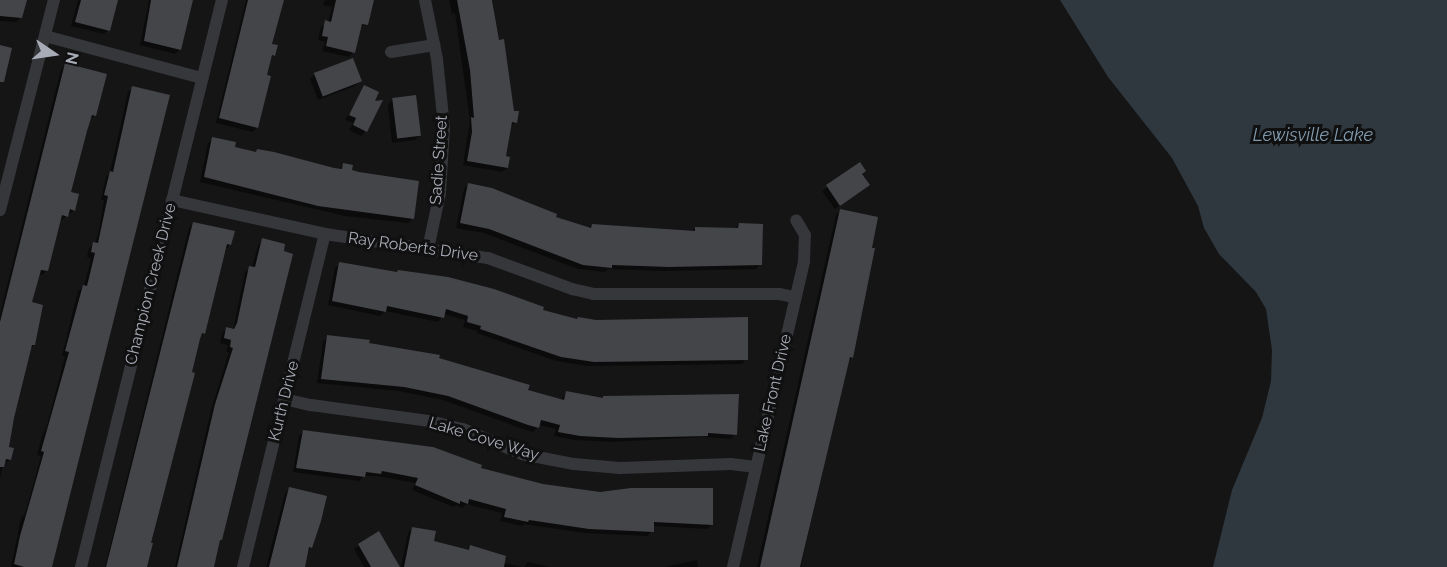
<!DOCTYPE html>
<html>
<head>
<meta charset="utf-8">
<style>
	body { margin:0 }
	#map { position:relative; width:1447px; height:567px; overflow:hidden; background:#151516; font-family:Raleway,sans-serif }
	div>[style] { position:absolute }
	.water>* { inset:0; background:#2f383e }
	.shadow>* { inset:0; background:#0007 }
	.building>* { inset:0; background:#444549; transform-origin:0 0 }
	.minor>* { height:12px; margin:-6px; padding:0 6px; transform-origin:6px; border-radius:6px; background:#36373b }
	span { translate:-50% -50%; white-space:nowrap; text-align:center; line-height:1.15; -webkit-text-stroke:6px #101011; paint-order:stroke }
	.street-label { font-size:16px; color:#a8acb6 }
	.water-label { font-size:18px; color:#819bae; font-style:italic }
	.north { position:absolute; left:24px; top:24px; width:60px; height:60px; -webkit-text-stroke:4px #101011; paint-order:stroke; rotate:103deg; font-size:16px; font-weight:700; line-height:24px; text-align:center; color:#a8acb6 }
	.north::after { content:''; display:block; margin:auto; width:21px; height:27px; background:#a8acb6; clip-path:polygon(50% 0,100% 100%,50% 72%,0 100%) }
</style>
</head>
<body>
<div id="map">
	<div class="water">
		<div style="clip-path:polygon(1060px 0,1447px 0,1447px 567px,1213px 567px,1232px 490px,1262px 418px,1271px 381px,1272px 350px,1266px 309px,1256px 292px,1219px 254px,1204px 228px,1198px 206px,1172px 158px,1108px 77px)"></div>
	</div>
	<div class="shadow">
		<div style="clip-path:polygon(0 0,25px 0,21px 17px,16px 22px,0 21px)"></div>
		<div style="clip-path:polygon(78px 0,116px 0,108px 30px,104px 34px,71px 26px)"></div>
		<div style="clip-path:polygon(149px 0,192px 0,180px 49px,175px 54px,140px 45px)"></div>
		<div style="clip-path:polygon(246px 0,285px 0,282px 1px,270px 45px,274px 55px,269px 60px,257px 127px,253px 132px,216px 123px)"></div>
		<div style="clip-path:polygon(325px 0,372px 0,366px 24px,359px 28px,353px 52px,349px 57px,322px 51px,325px 42px,318px 40px,321px 27px,328px 23px,332px 7px,323px 5px)"></div>
		<div style="clip-path:polygon(449px 0,493px 0,497px 42px,516px 122px,510px 126px,504px 157px,507px 168px,502px 172px,463px 165px,470px 121px,455px 13px,452px 14px)"></div>
		<div style="clip-path:polygon(66px 65px,95px 115px,89px 120px,70px 193px,74px 210px,62px 220px,59px 220px,47px 270px,42px 275px,38px 274px,31px 303px,34px 345px,29px 349px,7px 448px,10px 460px,3px 464px,0 478px,0 314px,61px 69px)"></div>
		<div style="clip-path:polygon(315px 74px,360px 81px,355px 86px,318px 100px,310px 79px)"></div>
		<div style="clip-path:polygon(365px 87px,366px 131px,361px 136px,349px 130px,353px 123px,345px 120px)"></div>
		<div style="clip-path:polygon(133px 88px,51px 567px,11px 567px,21px 518px,25px 514px,41px 456px,37px 455px,43px 433px,46px 429px,65px 356px,62px 356px,78px 291px,84px 287px,91px 258px,87px 257px,89px 248px,95px 244px,99px 230px,104px 200px,101px 200px,106px 177px,110px 173px,128px 92px)"></div>
		<div style="clip-path:polygon(392px 100px,420px 136px,415px 140px,392px 143px,388px 105px)"></div>
		<div style="clip-path:polygon(213px 139px,234px 148px,338px 170px,344px 165px,413px 218px,408px 223px,345px 216px,200px 182px,208px 143px)"></div>
		<div style="clip-path:polygon(860px 164px,863px 189px,835px 209px,822px 191px)"></div>
		<div style="clip-path:polygon(468px 184px,589px 229px,592px 225px,691px 232px,696px 228px,735px 229px,739px 224px,760px 264px,756px 269px,664px 271px,608px 269px,605px 272px,578px 269px,484px 233px,456px 228px,464px 189px)"></div>
		<div style="clip-path:polygon(840px 211px,870px 249px,852px 358px,847px 362px,837px 401px,801px 567px,757px 567px,836px 215px)"></div>
		<div style="clip-path:polygon(193px 223px,230px 244px,226px 249px,203px 333px,199px 338px,145px 567px,105px 567px,189px 228px)"></div>
		<div style="clip-path:polygon(262px 240px,212px 567px,175px 567px,211px 410px,229px 352px,226px 352px,228px 345px,220px 343px,222px 333px,227px 328px,233px 330px,245px 272px,252px 268px,258px 245px)"></div>
		<div style="clip-path:polygon(340px 264px,541px 311px,746px 359px,742px 364px,588px 366px,556px 361px,477px 333px,477px 331px,463px 327px,465px 320px,443px 314px,438px 322px,385px 311px,380px 316px,328px 305px,335px 268px)"></div>
		<div style="clip-path:polygon(328px 337px,438px 359px,526px 391px,561px 400px,566px 393px,735px 434px,731px 439px,704px 437px,612px 442px,575px 440px,554px 436px,556px 429px,540px 425px,533px 432px,523px 429px,443px 400px,399px 391px,317px 383px,323px 342px)"></div>
		<div style="clip-path:polygon(304px 431px,479px 469px,712px 524px,707px 529px,653px 526px,648px 536px,584px 533px,524px 524px,522px 526px,500px 521px,502px 513px,466px 504px,462px 508px,456px 505px,454px 507px,412px 490px,415px 483px,377px 476px,364px 476px,359px 481px,293px 472px,299px 436px)"></div>
		<div style="clip-path:polygon(289px 489px,311px 547px,306px 552px,303px 567px,266px 567px,285px 493px)"></div>
		<div style="clip-path:polygon(412px 528px,432px 542px,467px 551px,471px 547px,503px 563px,522px 567px,401px 567px,408px 533px)"></div>
		<div style="clip-path:polygon(359px 545px,397px 567px,364px 567px,354px 549px)"></div>
		<div style="clip-path:polygon(697px 560px,698px 567px,664px 567px)"></div>
		<div style="clip-path:polygon(528px 562px,550px 567px,524px 567px)"></div>
	</div>
	<div class="building">
		<div style="clip-path:polygon(0 0,27px 0,22px 18px,0 16px)"></div>
		<div style="clip-path:polygon(81px 0,118px 0,110px 31px,75px 22px)"></div>
		<div style="clip-path:polygon(151px 0,193px 0,181px 50px,144px 41px)"></div>
		<div style="clip-path:polygon(248px 0,284px 0,272px 44px,278px 45px,275px 56px,272px 55px,267px 75px,271px 76px,258px 128px,219px 118px)"></div>
		<div style="clip-path:polygon(336px 0,374px 0,368px 25px,362px 24px,355px 53px,326px 46px,328px 37px,322px 36px,325px 20px,331px 22px)"></div>
		<div style="clip-path:polygon(457px 0,492px 0,499px 40px,504px 39px,514px 111px,519px 111px,517px 123px,512px 122px,506px 156px,510px 157px,508px 168px,467px 161px,472px 132px,471px 117px,474px 118px,470px 70px)"></div>
		<div style="clip-path:polygon(0 45px,12px 48px,4px 82px,0 82px)"></div>
		<div style="left:353px;top:58px;width:25px;height:42px;rotate:69deg"></div>
		<div style="clip-path:polygon(65px 63px,107px 74px,96px 116px,92px 115px,87px 131px,71px 192px,79px 194px,75px 211px,70px 209px,68px 217px,62px 215px,48px 271px,41px 270px,32px 302px,43px 305px,35px 345px,32px 345px,14px 418px,9px 447px,14px 448px,11px 460px,6px 459px,4px 467px,0 467px,0 322px)"></div>
		<div style="clip-path:polygon(364px 85px,379px 92px,375px 101px,383px 100px,367px 132px,353px 125px,356px 118px,349px 115px)"></div>
		<div style="clip-path:polygon(132px 86px,170px 95px,52px 567px,24px 567px,14px 564px,20px 536px,44px 452px,41px 451px,69px 352px,65px 351px,83px 285px,87px 286px,95px 253px,91px 252px,93px 242px,98px 243px,108px 196px,104px 195px,110px 171px,113px 172px)"></div>
		<div style="left:416px;top:95px;width:41px;height:24px;rotate:83deg"></div>
		<div style="clip-path:polygon(212px 137px,236px 142px,235px 147px,256px 152px,257px 149px,274px 152px,334px 168px,342px 169px,343px 163px,353px 165px,352px 170px,359px 172px,419px 181px,414px 219px,318px 206px,204px 177px)"></div>
		<div style="clip-path:polygon(860px 162px,866px 171px,862px 174px,870px 185px,840px 206px,826px 185px)"></div>
		<div style="clip-path:polygon(468px 183px,492px 188px,557px 214px,556px 217px,591px 228px,592px 224px,695px 231px,695px 227px,738px 228px,739px 223px,763px 224px,762px 265px,669px 267px,612px 265px,612px 268px,583px 265px,489px 229px,460px 223px)"></div>
		<div style="clip-path:polygon(840px 209px,878px 217px,872px 248px,875px 248px,853px 358px,850px 357px,800px 567px,760px 567px)"></div>
		<div style="clip-path:polygon(193px 222px,235px 231px,231px 245px,227px 244px,205px 334px,202px 333px,200px 339px,192px 372px,195px 373px,151px 543px,153px 543px,147px 567px,106px 567px)"></div>
		<div style="clip-path:polygon(262px 238px,285px 244px,284px 251px,293px 254px,222px 540px,220px 540px,214px 567px,177px 567px,215px 404px,233px 348px,230px 347px,231px 340px,224px 338px,226px 327px,234px 329px,237px 323px,249px 266px,255px 267px)"></div>
		<div style="clip-path:polygon(339px 262px,397px 272px,398px 270px,448px 277px,494px 289px,544px 307px,543px 310px,577px 319px,578px 317px,596px 320px,748px 317px,748px 360px,594px 362px,561px 357px,480px 329px,481px 326px,467px 322px,468px 316px,446px 309px,444px 318px,387px 306px,386px 312px,332px 301px)"></div>
		<div style="clip-path:polygon(327px 335px,370px 340px,369px 343px,440px 355px,439px 358px,530px 385px,528px 390px,564px 400px,566px 391px,603px 398px,603px 396px,739px 394px,737px 435px,708px 433px,708px 436px,618px 438px,580px 436px,558px 432px,560px 425px,541px 420px,539px 428px,528px 425px,448px 396px,404px 387px,321px 379px)"></div>
		<div style="clip-path:polygon(303px 430px,433px 447px,482px 465px,481px 468px,543px 484px,600px 492px,631px 488px,713px 488px,713px 525px,654px 522px,654px 532px,589px 529px,529px 520px,528px 522px,504px 517px,506px 509px,469px 499px,468px 504px,460px 501px,460px 504px,415px 485px,418px 478px,382px 471px,381px 474px,366px 472px,365px 477px,296px 468px)"></div>
		<div style="clip-path:polygon(289px 487px,327px 496px,321px 521px,312px 548px,309px 547px,305px 567px,269px 567px)"></div>
		<div style="clip-path:polygon(412px 527px,436px 531px,434px 541px,469px 550px,470px 545px,506px 556px,504px 567px,404px 567px)"></div>
		<div style="clip-path:polygon(379px 531px,400px 567px,371px 567px,358px 544px)"></div>
	</div>
	<div class="minor">
		<div style="left:425px;top:0;width:60px;rotate:78.5deg"></div>
		<div style="left:437px;top:59px;width:68px;rotate:84.1deg"></div>
		<div style="left:444px;top:127px;width:66px;rotate:93.5deg"></div>
		<div style="left:440px;top:193px;width:57px;rotate:102.1deg"></div>
		<div style="left:45px;top:36px;width:163px;rotate:15deg"></div>
		<div style="left:391px;top:52px;width:44px;rotate:-9.2deg"></div>
		<div style="left:172px;top:200px;width:157px;rotate:12.5deg"></div>
		<div style="left:325px;top:234px;width:165px;rotate:8.4deg"></div>
		<div style="left:488px;top:258px;width:90px;rotate:20.3deg"></div>
		<div style="left:572px;top:289px;width:22px;rotate:13deg"></div>
		<div style="left:593px;top:294px;width:186px"></div>
		<div style="left:779px;top:294px;width:16px;rotate:11deg"></div>
		<div style="left:0;top:210px;width:217px;rotate:-75.6deg"></div>
		<div style="left:284px;top:399px;width:28px;rotate:13deg"></div>
		<div style="left:311px;top:405px;width:120px;rotate:7.7deg"></div>
		<div style="left:430px;top:421px;width:34px;rotate:14deg"></div>
		<div style="left:463px;top:429px;width:64px;rotate:23deg"></div>
		<div style="left:522px;top:454px;width:53px;rotate:10.9deg"></div>
		<div style="left:574px;top:464px;width:46px;rotate:5deg"></div>
		<div style="left:620px;top:468px;width:111px;rotate:-2.1deg"></div>
		<div style="left:731px;top:464px;width:25px;rotate:7deg"></div>
		<div style="left:81px;top:567px;width:584px;rotate:-76.04deg"></div>
		<div style="left:243px;top:567px;width:343px;rotate:-76.2deg"></div>
		<div style="left:733px;top:567px;width:314px;rotate:-76.9deg"></div>
		<div style="left:804px;top:261px;width:26px;rotate:-88deg"></div>
		<div style="left:805px;top:235px;width:17px;rotate:-121deg"></div>
	</div>
	<div class="street-label">
		<span style="left:439px;top:160px;rotate:-86deg">Sadie Street</span>
		<span style="left:413px;top:247px;rotate:8deg">Ray Roberts Drive</span>
		<span style="left:151px;top:284px;rotate:-76deg">Champion Creek Drive</span>
		<span style="left:773px;top:393px;rotate:-77deg">Lake Front Drive</span>
		<span style="left:284px;top:401px;rotate:-76deg">Kurth Drive</span>
		<span style="left:484px;top:439px;rotate:17deg">Lake Cove Way</span>
	</div>
	<div class="water-label">
		<span style="left:1313px;top:135px">Lewisville Lake</span>
	</div>
	<div class="north">N</div>
</div>
</body>
</html>
